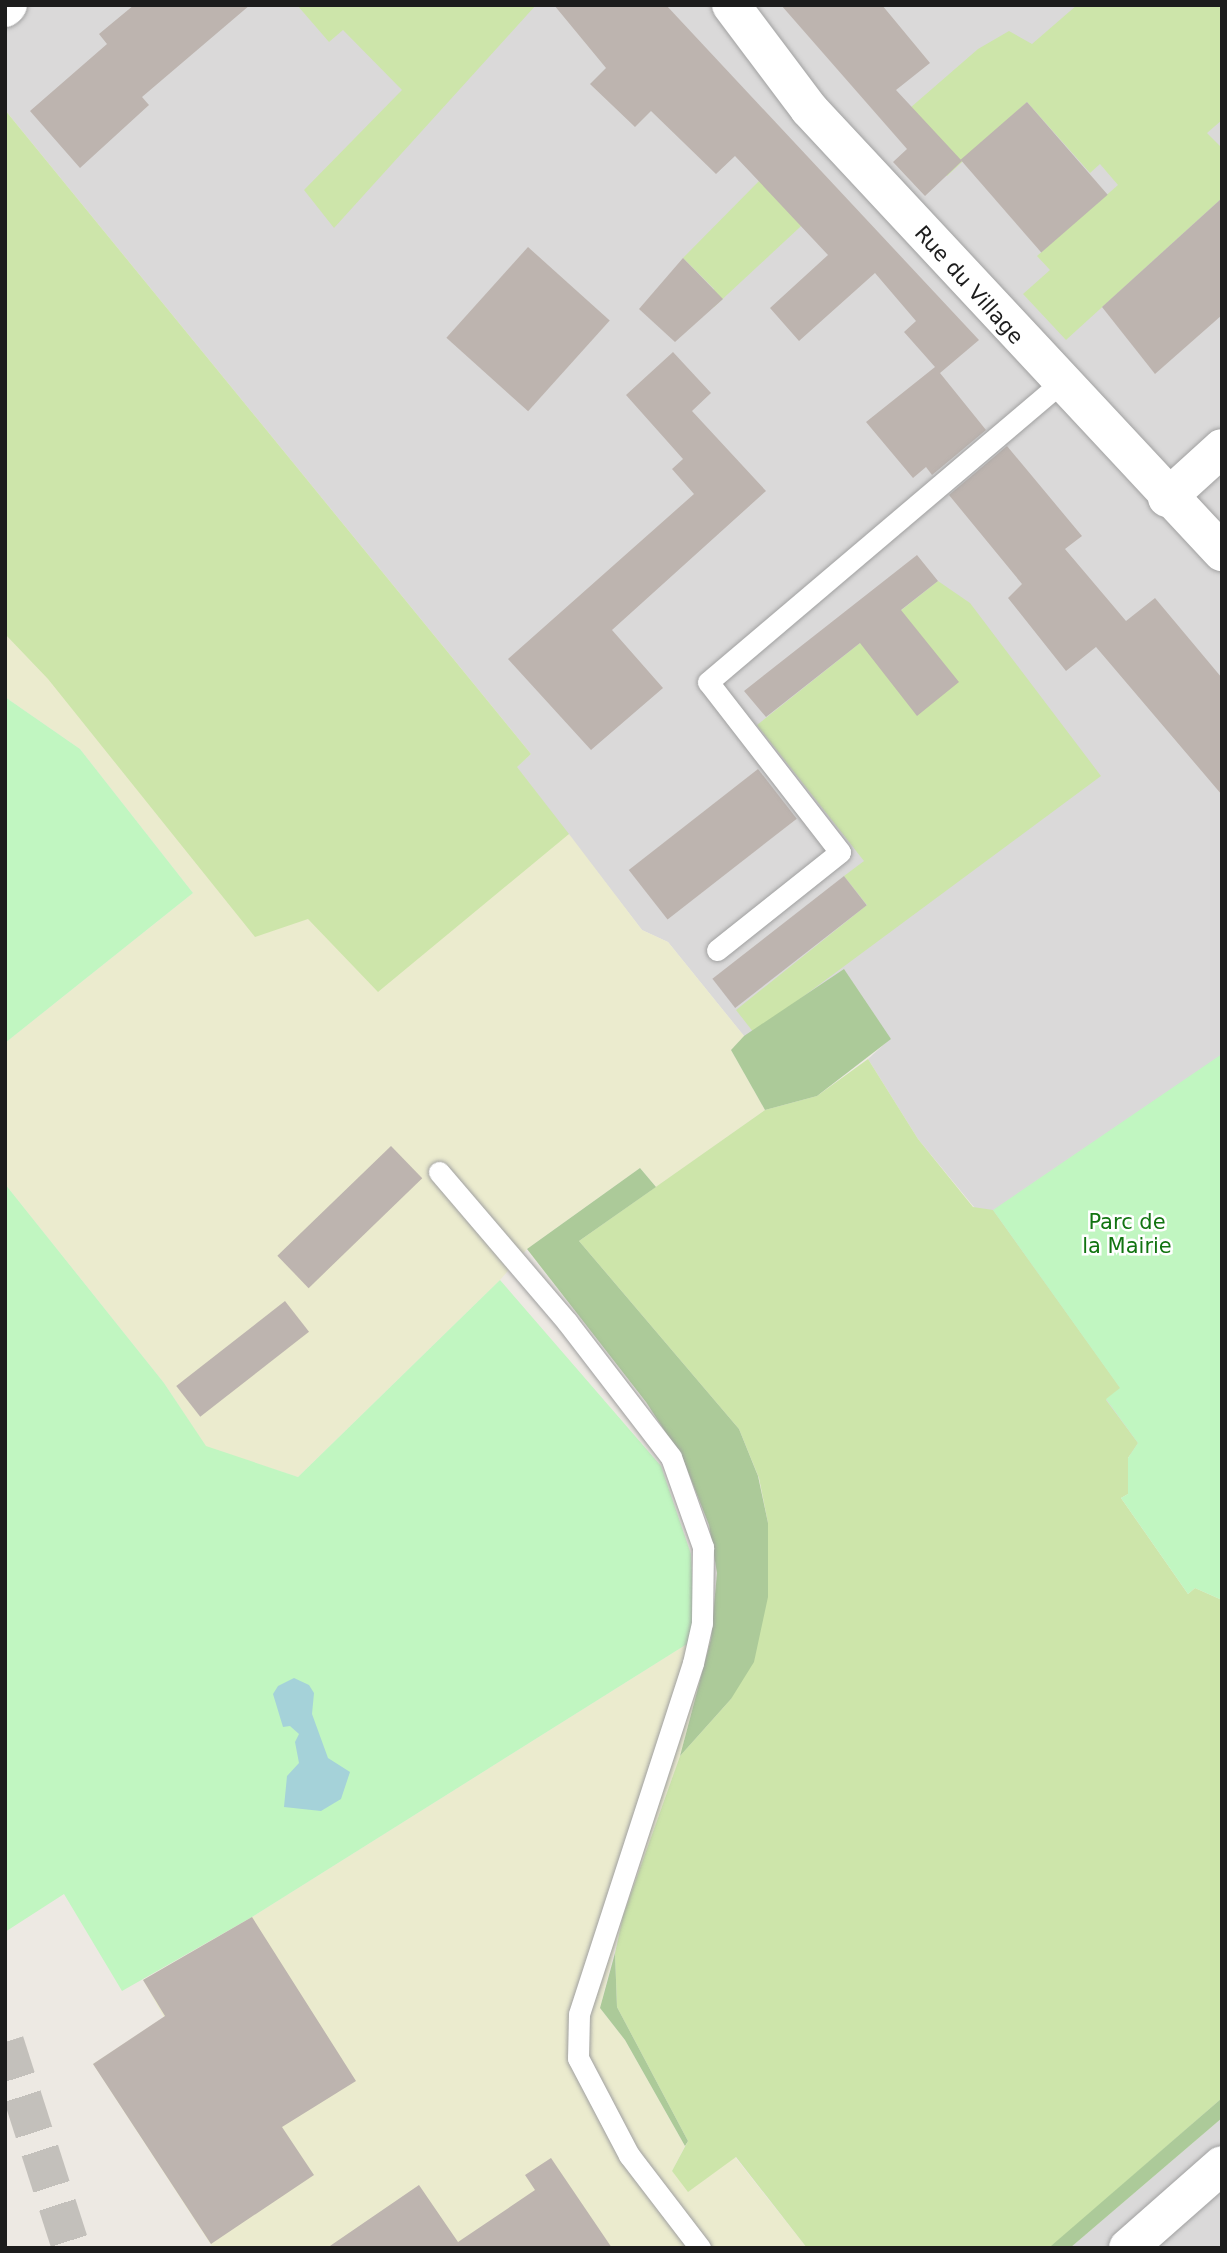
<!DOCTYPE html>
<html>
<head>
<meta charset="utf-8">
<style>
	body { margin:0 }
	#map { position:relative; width:1227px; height:2253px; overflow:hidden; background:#ede9e3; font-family:"DejaVu Sans",sans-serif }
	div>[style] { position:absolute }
	.residential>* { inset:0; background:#dad9d9 }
	.farmland>* { inset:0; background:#ebebce }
	.grass>* { inset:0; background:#cde5aa }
	.forest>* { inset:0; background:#acca99 }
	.park>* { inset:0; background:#c1f6c1 }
	.water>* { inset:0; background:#a5d2d9 }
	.building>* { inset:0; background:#bdb4af; transform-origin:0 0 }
	.motorway-tunnel>* { height:38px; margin-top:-19px; transform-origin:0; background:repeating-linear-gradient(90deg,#c3c0bb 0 38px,transparent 0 57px) }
	.roads { filter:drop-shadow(0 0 2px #a0a0a0) drop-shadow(0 0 2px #a0a0a0) }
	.service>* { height:21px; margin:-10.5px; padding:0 10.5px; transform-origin:10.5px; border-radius:10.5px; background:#fff }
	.minor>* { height:38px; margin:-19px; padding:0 19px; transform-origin:19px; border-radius:19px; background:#fff }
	span { translate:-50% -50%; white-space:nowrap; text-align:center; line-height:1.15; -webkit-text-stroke:5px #fff; paint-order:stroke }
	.street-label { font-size:21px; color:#1c1c1c }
	.park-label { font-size:21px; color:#127411 }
	.frame { position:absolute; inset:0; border:7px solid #1c1c1c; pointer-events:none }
</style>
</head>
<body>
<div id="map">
	<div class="residential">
		<div style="clip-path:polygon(5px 5px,1222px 5px,1222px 1600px,974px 1207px,918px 1139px,868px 1059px,891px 1038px,744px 1036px,668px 942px,642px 930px,516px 767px,531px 754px,5px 110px)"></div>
		<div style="clip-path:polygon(1222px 2118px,1222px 2248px,1070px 2248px)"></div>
	</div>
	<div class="farmland">
		<div style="clip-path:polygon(5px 634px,333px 942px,569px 834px,642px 930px,668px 942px,744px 1036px,731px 1050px,765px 1110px,656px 1187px,640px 1168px,527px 1249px,500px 1280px,298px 1477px,206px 1447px,164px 1383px,5px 1184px,5px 1043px,193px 893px,80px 749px,5px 697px)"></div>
		<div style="clip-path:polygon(711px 1639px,680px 1756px,623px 1916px,600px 2008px,625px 2040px,685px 2146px,672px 2171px,689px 2191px,735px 2157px,807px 2248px,213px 2248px,93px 2064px,164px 2017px,143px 1980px,252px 1917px,687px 1644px)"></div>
	</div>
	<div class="grass">
		<div style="clip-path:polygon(297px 5px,536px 5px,334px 228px,304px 190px,402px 90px,343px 30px,329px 42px)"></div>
		<div style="clip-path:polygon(1077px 5px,1222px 5px,1222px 120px,1207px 133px,1222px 148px,1222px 198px,1066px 340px,1023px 294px,1050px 270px,1037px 256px,1074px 223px,1081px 196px,1093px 207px,1118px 185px,1100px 164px,1090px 173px,1027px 102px,947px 176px,895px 121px,978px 49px,1009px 31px,1032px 44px)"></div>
		<div style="clip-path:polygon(5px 110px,531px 754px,517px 767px,569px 834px,378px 992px,308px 919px,255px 937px,48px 679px,5px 634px)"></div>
		<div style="clip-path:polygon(759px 181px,813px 215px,714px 307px,714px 289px,683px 258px)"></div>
		<div style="clip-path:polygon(938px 581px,970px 603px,1101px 776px,754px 1033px,736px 1010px,867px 905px,844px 876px,864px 861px,757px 725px)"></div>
		<div style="clip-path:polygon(868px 1059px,918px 1139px,973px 1207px,993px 1210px,1121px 1389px,1106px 1400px,1138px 1443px,1128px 1458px,1128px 1494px,1121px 1498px,1188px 1594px,1195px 1588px,1222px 1600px,1222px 2098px,1050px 2248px,807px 2248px,736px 2157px,688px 2192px,672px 2171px,688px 2141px,617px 2007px,615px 1953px,623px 1916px,680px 1756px,731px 1699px,768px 1523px,759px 1478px,739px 1429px,579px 1241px,765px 1110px,817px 1096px)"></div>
	</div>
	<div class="forest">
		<div style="clip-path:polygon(844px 969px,891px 1039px,817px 1096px,765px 1110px,731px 1050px,744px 1036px)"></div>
		<div style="clip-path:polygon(640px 1168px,656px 1187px,579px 1241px,739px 1429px,758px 1476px,768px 1523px,768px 1597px,754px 1662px,731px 1699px,680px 1756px,711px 1639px,717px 1573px,709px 1525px,683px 1459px,646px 1402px,527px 1249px)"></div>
		<div style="clip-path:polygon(615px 1953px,617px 2007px,688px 2141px,685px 2146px,625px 2040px,600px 2008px)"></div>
		<div style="clip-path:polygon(1222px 2098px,1222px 2118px,1070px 2248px,1051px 2246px)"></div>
	</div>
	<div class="park">
		<div style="clip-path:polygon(5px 697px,80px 749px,193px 893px,5px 1043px)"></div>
		<div style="clip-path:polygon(1222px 1054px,1222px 1600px,1195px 1588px,1188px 1594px,1121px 1498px,1128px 1494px,1128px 1458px,1138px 1443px,1106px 1399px,1120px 1388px,993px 1210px)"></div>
		<div style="clip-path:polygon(5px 1184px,164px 1383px,206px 1446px,298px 1477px,500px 1280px,661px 1466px,691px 1554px,694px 1620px,687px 1644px,252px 1917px,122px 1991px,64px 1894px,5px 1932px)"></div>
	</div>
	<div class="water">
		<div style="clip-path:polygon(294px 1678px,309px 1685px,314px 1693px,312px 1714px,328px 1758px,350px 1772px,341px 1799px,321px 1811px,284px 1807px,287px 1776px,299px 1763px,295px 1742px,299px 1734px,290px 1726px,283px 1727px,273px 1694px,278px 1686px)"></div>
	</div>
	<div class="building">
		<div style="clip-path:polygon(134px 5px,250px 5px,142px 97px,149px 105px,80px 168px,30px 111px,107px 44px,99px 34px)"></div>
		<div style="clip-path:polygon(554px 5px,666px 5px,979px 340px,940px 373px,986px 430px,932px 475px,926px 467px,913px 478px,866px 422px,935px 367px,904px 332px,916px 321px,875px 273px,799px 341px,770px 308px,828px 255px,735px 156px,716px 174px,651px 111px,635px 127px,590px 84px,606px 68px)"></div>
		<div style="clip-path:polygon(781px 5px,882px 5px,930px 63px,896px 90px,962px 161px,925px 196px,893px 162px,907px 149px)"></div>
		<div style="left:1027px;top:102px;width:123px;height:88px;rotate:49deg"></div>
		<div style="clip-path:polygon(1222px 198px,1222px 315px,1155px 374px,1102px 307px)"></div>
		<div style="left:528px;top:247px;width:110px;height:122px;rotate:42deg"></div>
		<div style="clip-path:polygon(683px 258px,723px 299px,675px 342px,639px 309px)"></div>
		<div style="clip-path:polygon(673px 352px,711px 393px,692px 411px,766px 491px,612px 630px,663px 688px,591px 750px,508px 659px,694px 494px,672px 469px,683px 459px,626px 395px)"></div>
		<div style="clip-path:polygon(1007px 446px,1082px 536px,1065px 549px,1126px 621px,1155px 598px,1222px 678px,1222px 795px,1096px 647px,1066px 671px,1008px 598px,1022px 584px,949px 495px)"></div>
		<div style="clip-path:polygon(917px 555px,938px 581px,901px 610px,959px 682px,917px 716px,860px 643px,766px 717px,744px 691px)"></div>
		<div style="left:758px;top:769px;width:63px;height:164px;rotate:52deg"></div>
		<div style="left:844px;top:876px;width:37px;height:167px;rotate:52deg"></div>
		<div style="left:391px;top:1146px;width:45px;height:158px;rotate:46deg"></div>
		<div style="left:285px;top:1301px;width:39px;height:138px;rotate:52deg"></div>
		<div style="clip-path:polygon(252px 1917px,356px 2081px,282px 2127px,314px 2175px,211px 2244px,93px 2064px,165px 2016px,143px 1980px)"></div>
		<div style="clip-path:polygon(551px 2158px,612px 2248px,327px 2248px,419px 2185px,458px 2242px,535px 2190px,525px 2175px)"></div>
	</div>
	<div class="motorway-tunnel">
		<div style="left:5px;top:2042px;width:216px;rotate:72.2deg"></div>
	</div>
	<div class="roads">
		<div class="service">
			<div style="left:717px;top:950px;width:157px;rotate:-38.5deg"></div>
			<div style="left:840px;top:852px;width:215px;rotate:-127.8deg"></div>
			<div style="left:708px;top:682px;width:461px;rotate:-40.3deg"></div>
			<div style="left:439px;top:1172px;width:197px;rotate:49.5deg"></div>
			<div style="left:567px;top:1322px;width:170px;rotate:52.4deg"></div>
			<div style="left:671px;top:1457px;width:96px;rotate:70.4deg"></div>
			<div style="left:703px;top:1547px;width:76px;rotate:90.8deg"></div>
			<div style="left:702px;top:1623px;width:41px;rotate:102.7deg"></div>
			<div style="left:693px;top:1663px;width:369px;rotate:108deg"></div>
			<div style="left:579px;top:2014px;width:44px;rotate:91.3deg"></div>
			<div style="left:578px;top:2058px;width:110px;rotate:62.3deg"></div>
			<div style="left:629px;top:2155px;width:117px;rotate:52.6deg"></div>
		</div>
		<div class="minor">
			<div style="left:731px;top:5px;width:130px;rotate:53.1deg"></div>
			<div style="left:809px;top:109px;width:606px;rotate:47.01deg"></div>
			<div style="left:5px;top:8px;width:4px;rotate:-45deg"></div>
			<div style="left:1167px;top:498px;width:74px;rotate:-42.3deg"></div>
			<div style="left:1128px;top:2248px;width:125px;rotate:-41.4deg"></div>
		</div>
	</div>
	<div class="street-label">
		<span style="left:969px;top:285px;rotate:48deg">Rue du Village</span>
	</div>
	<div class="park-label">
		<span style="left:1127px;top:1234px">Parc de<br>la Mairie</span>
	</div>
	<div class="frame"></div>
</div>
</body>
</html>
